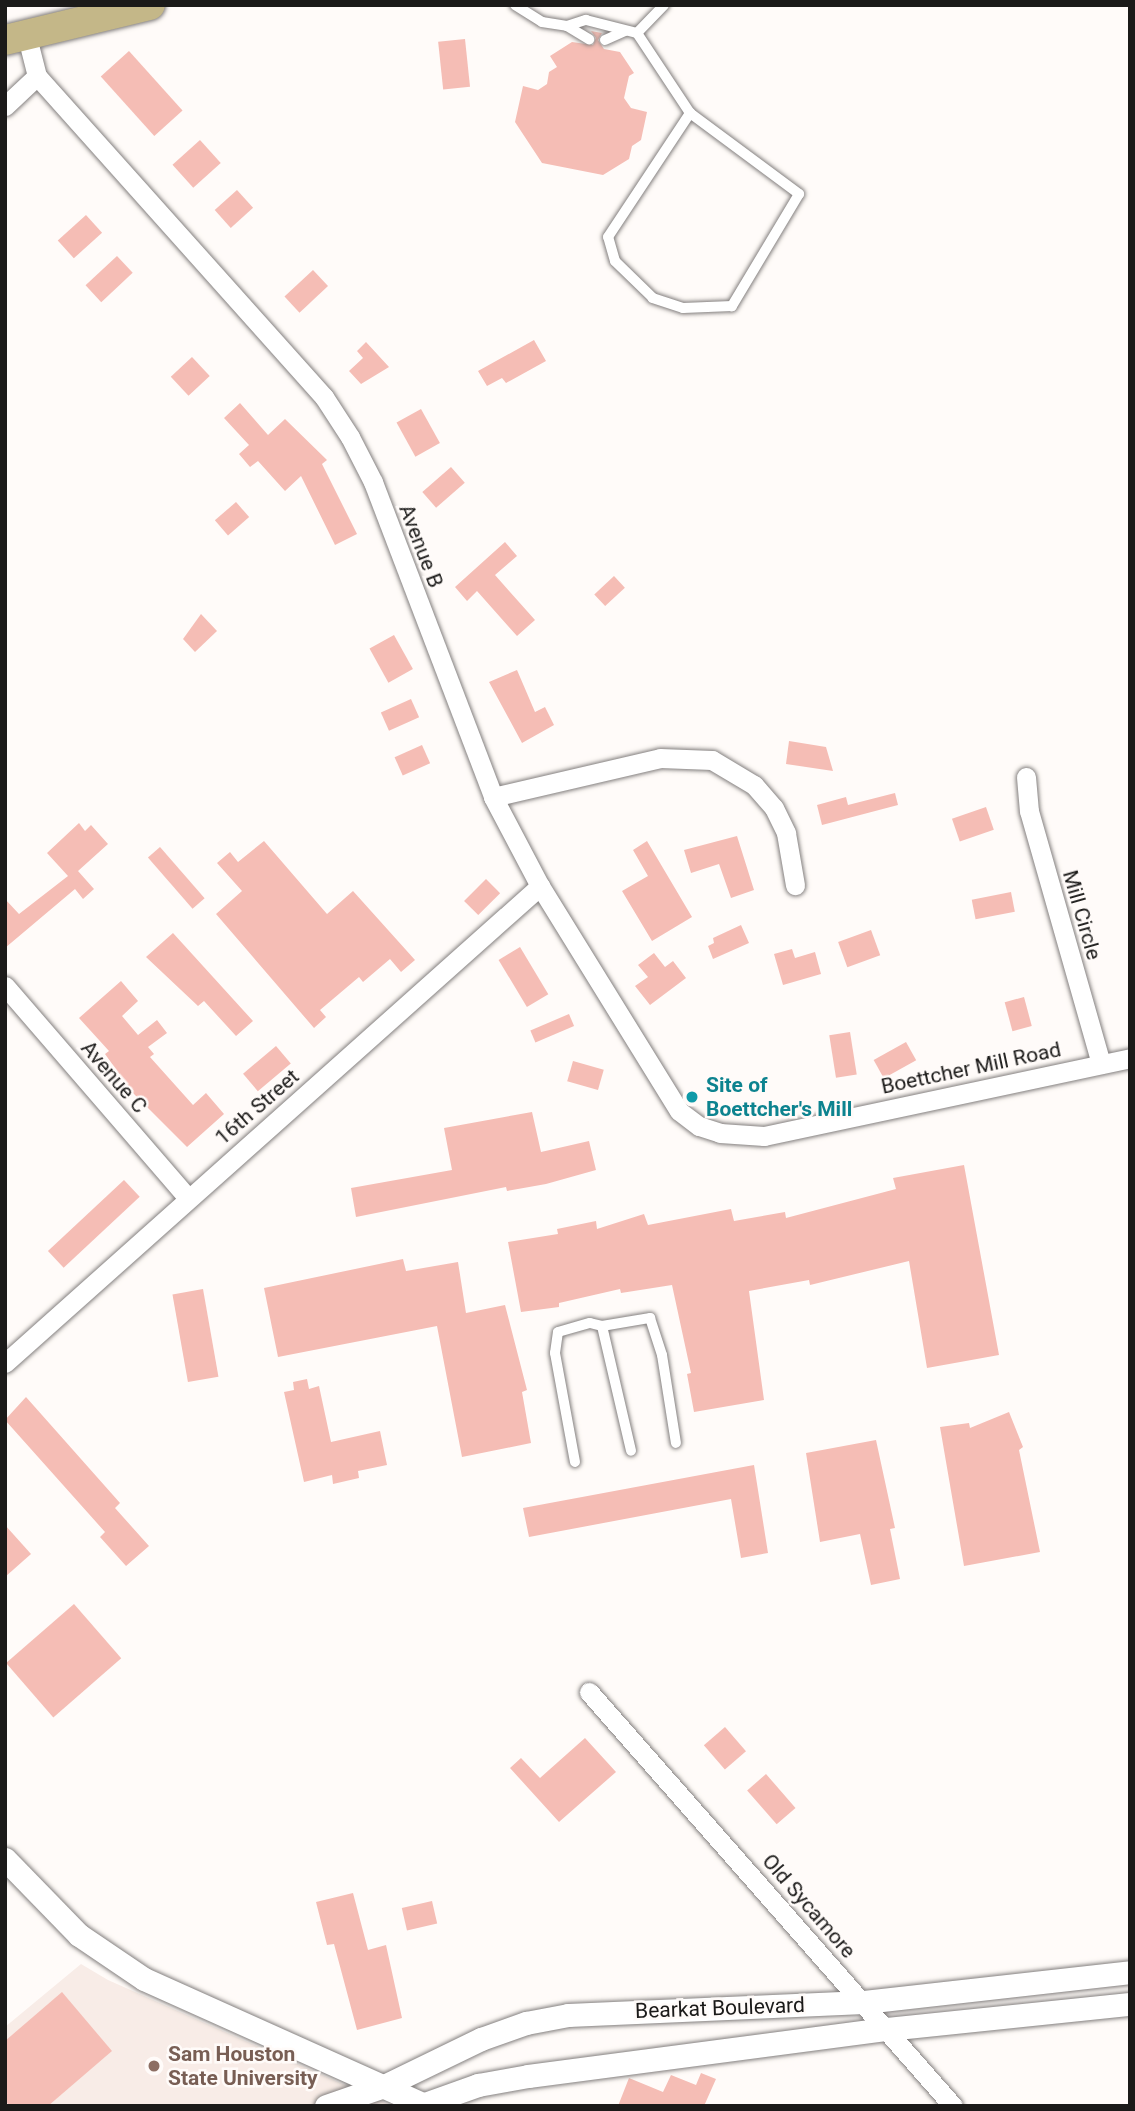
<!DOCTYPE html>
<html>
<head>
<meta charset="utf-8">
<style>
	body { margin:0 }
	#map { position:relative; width:1135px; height:2111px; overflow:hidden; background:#fffbf9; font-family:Roboto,sans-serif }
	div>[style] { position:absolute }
	.built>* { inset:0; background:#f8ece7 }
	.building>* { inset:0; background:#f5bdb5; transform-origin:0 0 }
	.roads { filter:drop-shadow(0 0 2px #84807f) drop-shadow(0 0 2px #84807f) }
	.service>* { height:10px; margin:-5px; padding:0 5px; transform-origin:5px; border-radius:5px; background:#fff }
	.minor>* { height:19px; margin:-9.5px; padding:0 9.5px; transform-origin:9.5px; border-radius:9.5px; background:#fff }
	.tertiary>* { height:23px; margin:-11.5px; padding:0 11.5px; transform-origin:11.5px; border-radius:11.5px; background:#fff }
	.primary>* { height:30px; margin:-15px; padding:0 15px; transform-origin:15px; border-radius:15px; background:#c4b788 }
	.dots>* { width:19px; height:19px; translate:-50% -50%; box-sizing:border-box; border:4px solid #fffbf9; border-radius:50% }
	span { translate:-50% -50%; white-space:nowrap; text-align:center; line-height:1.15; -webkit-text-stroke:5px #fffbf9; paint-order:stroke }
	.street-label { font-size:21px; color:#1b1a19 }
	.culture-label { font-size:21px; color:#0d838f; font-weight:700 }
	.left { translate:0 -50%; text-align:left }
	.education-label { font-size:21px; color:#785e54; font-weight:700 }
	.frame { position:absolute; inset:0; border:7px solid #1b1a19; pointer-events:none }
</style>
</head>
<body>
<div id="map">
	<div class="built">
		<div style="clip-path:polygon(81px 1964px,108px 1980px,392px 2106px,5px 2106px,5px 2027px)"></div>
	</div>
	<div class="building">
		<div style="clip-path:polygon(591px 31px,602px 33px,598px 40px,604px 49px,620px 52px,634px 73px,629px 76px,624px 98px,631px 108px,647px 112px,641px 140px,632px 146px,629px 159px,603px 175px,542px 163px,515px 122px,523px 86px,538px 90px,547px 84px,549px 72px,557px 67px,550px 56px,572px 42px,593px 45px,596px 38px)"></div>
		<div style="left:465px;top:39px;width:48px;height:27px;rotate:84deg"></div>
		<div style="left:129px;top:51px;width:80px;height:38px;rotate:48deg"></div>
		<div style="left:200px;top:140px;width:31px;height:37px;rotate:48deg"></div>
		<div style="left:237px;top:190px;width:24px;height:30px;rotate:48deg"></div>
		<div style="left:86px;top:215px;width:24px;height:38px;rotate:48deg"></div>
		<div style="left:117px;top:256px;width:23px;height:43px;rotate:47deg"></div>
		<div style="left:313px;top:270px;width:22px;height:39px;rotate:47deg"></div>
		<div style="clip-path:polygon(534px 340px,546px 361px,506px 383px,502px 378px,487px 386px,478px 371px)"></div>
		<div style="clip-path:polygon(366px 342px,389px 367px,361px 384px,349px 371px,363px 358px,357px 351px)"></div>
		<div style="left:192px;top:357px;width:26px;height:29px;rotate:47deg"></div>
		<div style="clip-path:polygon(240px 403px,268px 435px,285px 419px,327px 460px,322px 464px,357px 534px,335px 545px,301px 476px,285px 491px,258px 461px,250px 467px,239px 454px,249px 445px,224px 418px)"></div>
		<div style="left:421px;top:409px;width:39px;height:28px;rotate:61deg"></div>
		<div style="left:451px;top:467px;width:21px;height:38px;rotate:49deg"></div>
		<div style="left:236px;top:502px;width:20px;height:28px;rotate:49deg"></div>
		<div style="clip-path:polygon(505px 542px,517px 556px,495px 575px,535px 620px,517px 636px,477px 591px,467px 601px,455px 587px)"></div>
		<div style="left:614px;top:576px;width:16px;height:27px;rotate:47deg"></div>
		<div style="clip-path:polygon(201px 614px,217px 631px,195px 652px,183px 639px)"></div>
		<div style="left:394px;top:635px;width:39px;height:28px;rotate:61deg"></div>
		<div style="clip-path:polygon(517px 670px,535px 712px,545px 707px,554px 725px,522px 743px,489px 682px)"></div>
		<div style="left:411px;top:699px;width:20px;height:33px;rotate:66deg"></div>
		<div style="clip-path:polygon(789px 741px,826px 747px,833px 771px,786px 764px)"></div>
		<div style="left:422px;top:745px;width:20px;height:30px;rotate:66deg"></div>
		<div style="clip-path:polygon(895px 793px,898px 805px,822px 825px,817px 805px,846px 797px,848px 805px)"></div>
		<div style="left:986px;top:807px;width:24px;height:36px;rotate:71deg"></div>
		<div style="clip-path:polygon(79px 823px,85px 831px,91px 825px,108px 844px,78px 871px,94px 889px,83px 899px,75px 889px,5px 948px,5px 899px,19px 914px,68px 876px,47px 853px)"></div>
		<div style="clip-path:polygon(737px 836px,754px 890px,731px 898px,719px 864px,691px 873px,684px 850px)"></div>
		<div style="clip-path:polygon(264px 841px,327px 914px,353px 891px,415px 960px,401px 972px,390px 959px,363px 982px,359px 977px,320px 1010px,326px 1017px,314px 1028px,216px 914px,242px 891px,217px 863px,230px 852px,238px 862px)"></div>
		<div style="clip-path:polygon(647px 841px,692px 917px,652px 941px,622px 891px,648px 876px,633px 850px)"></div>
		<div style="left:160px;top:847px;width:68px;height:16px;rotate:49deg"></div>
		<div style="left:486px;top:879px;width:20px;height:31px;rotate:45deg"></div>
		<div style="left:1011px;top:892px;width:20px;height:40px;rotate:79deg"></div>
		<div style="clip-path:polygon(741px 925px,749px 943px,713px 959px,708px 946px,714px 943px,713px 938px)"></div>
		<div style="left:871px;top:930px;width:27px;height:35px;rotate:70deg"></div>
		<div style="clip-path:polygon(173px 933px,253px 1021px,236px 1036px,204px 1001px,198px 1006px,146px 957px)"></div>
		<div style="left:520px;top:947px;width:55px;height:25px;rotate:59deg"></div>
		<div style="clip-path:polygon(792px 949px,795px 958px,815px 952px,821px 974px,783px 985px,774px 954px)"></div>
		<div style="clip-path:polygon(654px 953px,665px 967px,673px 961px,686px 978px,650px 1005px,635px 986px,648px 977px,638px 965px)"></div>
		<div style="clip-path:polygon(121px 981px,138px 1001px,122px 1016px,138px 1035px,157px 1020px,167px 1033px,148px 1047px,154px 1054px,150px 1057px,193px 1105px,206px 1093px,224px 1114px,187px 1147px,133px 1093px,105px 1054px,109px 1051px,79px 1018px)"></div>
		<div style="left:1024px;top:997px;width:30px;height:20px;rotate:75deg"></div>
		<div style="left:569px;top:1014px;width:13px;height:42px;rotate:67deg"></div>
		<div style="left:850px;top:1032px;width:43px;height:21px;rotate:81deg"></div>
		<div style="left:906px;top:1042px;width:21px;height:37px;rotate:61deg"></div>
		<div style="left:276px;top:1046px;width:23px;height:43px;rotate:50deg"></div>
		<div style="left:573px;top:1061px;width:32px;height:21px;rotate:16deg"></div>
		<div style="clip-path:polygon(532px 1112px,541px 1152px,589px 1141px,596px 1170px,546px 1184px,507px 1191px,506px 1187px,356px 1217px,351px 1188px,452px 1170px,444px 1128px)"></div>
		<div style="clip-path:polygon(964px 1165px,999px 1355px,927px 1368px,909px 1261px,810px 1285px,809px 1280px,749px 1291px,764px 1400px,694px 1412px,687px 1374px,691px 1373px,672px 1285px,621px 1293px,620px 1289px,559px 1303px,559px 1307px,521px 1312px,508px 1242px,558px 1234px,557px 1229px,596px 1221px,597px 1229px,644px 1214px,648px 1225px,731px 1209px,734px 1221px,785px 1212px,786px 1218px,896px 1189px,893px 1178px)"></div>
		<div style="left:124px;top:1180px;width:23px;height:104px;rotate:47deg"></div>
		<div style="clip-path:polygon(403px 1259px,406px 1271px,458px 1262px,466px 1313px,505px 1305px,527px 1390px,522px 1392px,531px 1443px,462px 1457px,437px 1326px,278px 1357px,264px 1288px)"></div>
		<div style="left:203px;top:1289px;width:89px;height:31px;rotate:80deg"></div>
		<div style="clip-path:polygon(307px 1379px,309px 1389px,319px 1386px,331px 1442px,380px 1431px,387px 1465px,358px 1471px,359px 1478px,333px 1484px,332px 1475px,304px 1482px,284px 1392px,294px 1390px,293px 1382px)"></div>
		<div style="clip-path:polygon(26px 1397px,120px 1503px,115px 1508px,149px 1546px,126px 1566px,100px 1537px,105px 1532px,5px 1420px)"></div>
		<div style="clip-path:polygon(1009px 1412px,1023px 1447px,1019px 1450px,1040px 1552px,964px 1566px,940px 1427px,969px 1423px,970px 1428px)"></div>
		<div style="clip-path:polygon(876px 1440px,895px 1528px,890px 1529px,900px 1579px,871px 1585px,860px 1534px,820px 1542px,806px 1453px)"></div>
		<div style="clip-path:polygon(754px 1465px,768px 1553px,741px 1558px,731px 1499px,529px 1537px,523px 1508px)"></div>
		<div style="clip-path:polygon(5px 1525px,31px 1554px,5px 1577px)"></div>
		<div style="left:74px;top:1604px;width:72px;height:90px;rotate:49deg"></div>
		<div style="left:725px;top:1727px;width:32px;height:28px;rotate:49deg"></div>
		<div style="clip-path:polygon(585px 1738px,616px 1772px,559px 1822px,510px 1768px,521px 1758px,540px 1778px)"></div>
		<div style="left:766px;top:1774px;width:45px;height:25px;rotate:49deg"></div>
		<div style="clip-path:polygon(353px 1893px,368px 1950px,386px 1945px,402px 2018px,357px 2030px,334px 1944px,327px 1945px,316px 1902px)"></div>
		<div style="left:432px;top:1901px;width:23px;height:31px;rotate:77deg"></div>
		<div style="clip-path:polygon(62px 1992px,112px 2051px,48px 2106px,10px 2106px,5px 2101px,5px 2041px)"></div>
		<div style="clip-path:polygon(701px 2073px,716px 2079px,704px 2106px,618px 2106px,629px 2078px,663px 2092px,671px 2075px,696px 2085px)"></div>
	</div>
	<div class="roads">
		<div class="service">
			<div style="left:515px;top:5px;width:32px;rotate:32deg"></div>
			<div style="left:542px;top:22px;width:25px;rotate:9deg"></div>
			<div style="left:567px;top:26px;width:20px;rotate:-18deg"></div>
			<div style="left:586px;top:20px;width:53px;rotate:14.3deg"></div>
			<div style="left:637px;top:33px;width:39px;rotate:-46deg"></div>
			<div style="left:567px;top:26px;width:26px;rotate:31deg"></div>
			<div style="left:637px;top:33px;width:96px;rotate:56.5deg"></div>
			<div style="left:690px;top:113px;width:136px;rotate:36.6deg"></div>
			<div style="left:799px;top:194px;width:131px;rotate:120.9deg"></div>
			<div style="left:732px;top:306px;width:49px;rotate:177.7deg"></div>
			<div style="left:683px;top:308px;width:32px;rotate:-162deg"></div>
			<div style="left:653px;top:298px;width:53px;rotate:-135.8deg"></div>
			<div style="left:615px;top:261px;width:25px;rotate:-106deg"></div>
			<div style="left:608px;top:237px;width:149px;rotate:-56.5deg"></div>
			<div style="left:605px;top:40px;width:22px;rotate:-24deg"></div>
			<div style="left:602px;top:1326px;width:128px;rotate:76.9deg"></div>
			<div style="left:575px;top:1462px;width:111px;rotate:-100.4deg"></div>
			<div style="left:555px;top:1353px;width:21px;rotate:-82deg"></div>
			<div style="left:558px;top:1332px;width:33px;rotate:-16deg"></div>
			<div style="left:590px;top:1323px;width:12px;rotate:14deg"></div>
			<div style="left:602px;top:1326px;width:49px;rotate:-9.5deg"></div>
			<div style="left:650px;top:1318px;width:39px;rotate:72deg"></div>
			<div style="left:662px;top:1355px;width:89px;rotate:81deg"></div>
		</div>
		<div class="minor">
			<div style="left:26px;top:33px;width:44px;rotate:75.7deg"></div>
			<div style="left:37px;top:76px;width:431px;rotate:48.2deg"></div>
			<div style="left:324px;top:397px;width:48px;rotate:57deg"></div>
			<div style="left:350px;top:437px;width:51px;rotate:62.9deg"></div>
			<div style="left:373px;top:482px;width:337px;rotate:69.1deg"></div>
			<div style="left:493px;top:797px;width:101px;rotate:62.2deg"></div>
			<div style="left:540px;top:886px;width:264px;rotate:58.3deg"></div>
			<div style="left:679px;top:1111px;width:25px;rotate:37deg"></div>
			<div style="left:699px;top:1126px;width:22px;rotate:18deg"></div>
			<div style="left:720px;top:1133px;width:44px;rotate:3.9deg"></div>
			<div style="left:764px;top:1136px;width:374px;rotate:-12deg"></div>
			<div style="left:5px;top:106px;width:44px;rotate:-43.2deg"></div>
			<div style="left:1026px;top:777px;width:34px;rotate:85deg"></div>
			<div style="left:1029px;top:811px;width:263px;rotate:74.1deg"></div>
			<div style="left:493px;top:797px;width:171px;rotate:-13.1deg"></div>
			<div style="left:660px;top:758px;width:52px;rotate:2.2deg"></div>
			<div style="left:712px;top:760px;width:49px;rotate:30.8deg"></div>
			<div style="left:754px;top:785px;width:30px;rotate:49deg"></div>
			<div style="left:774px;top:808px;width:28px;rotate:64deg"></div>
			<div style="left:786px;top:833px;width:53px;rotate:80.2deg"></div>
			<div style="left:5px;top:986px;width:280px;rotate:49.2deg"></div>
			<div style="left:5px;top:1363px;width:717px;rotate:-41.72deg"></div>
			<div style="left:589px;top:1692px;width:551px;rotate:48.68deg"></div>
		</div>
		<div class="tertiary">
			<div style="left:5px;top:1859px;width:106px;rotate:45.8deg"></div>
			<div style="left:79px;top:1935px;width:78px;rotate:34.1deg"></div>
			<div style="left:144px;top:1979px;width:310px;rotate:24.2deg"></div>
			<div style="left:326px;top:2106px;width:61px;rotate:-19deg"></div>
			<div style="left:384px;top:2086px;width:108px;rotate:-25.9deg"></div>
			<div style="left:481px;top:2039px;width:48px;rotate:-19.6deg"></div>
			<div style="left:526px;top:2023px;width:43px;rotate:-10.8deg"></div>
			<div style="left:568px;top:2015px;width:296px;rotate:-2.5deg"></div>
			<div style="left:864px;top:2002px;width:268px;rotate:-6.4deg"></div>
			<div style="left:419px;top:2106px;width:63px;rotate:-19.6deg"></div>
			<div style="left:478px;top:2085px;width:51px;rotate:-10.2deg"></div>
			<div style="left:528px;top:2076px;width:362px;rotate:-7.5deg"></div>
			<div style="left:887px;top:2029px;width:244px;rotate:-5.9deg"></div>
		</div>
		<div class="primary">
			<div style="left:5px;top:40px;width:149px;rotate:-13.6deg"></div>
		</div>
	</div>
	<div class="dots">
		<div style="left:692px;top:1097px;background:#0f9aa8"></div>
		<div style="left:154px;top:2066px;background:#8d6e63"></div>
	</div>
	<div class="street-label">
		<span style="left:421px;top:546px;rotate:69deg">Avenue B</span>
		<span style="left:1082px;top:915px;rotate:74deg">Mill Circle</span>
		<span style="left:971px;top:1068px;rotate:-12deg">Boettcher Mill Road</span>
		<span style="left:114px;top:1077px;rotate:49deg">Avenue C</span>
		<span style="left:257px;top:1107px;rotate:-41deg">16th Street</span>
		<span style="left:809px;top:1906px;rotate:49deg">Old Sycamore</span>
		<span style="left:720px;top:2008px;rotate:-2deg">Bearkat Boulevard</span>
	</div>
	<div class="culture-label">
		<span class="left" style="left:706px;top:1097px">Site of<br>Boettcher's Mill</span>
	</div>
	<div class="education-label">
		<span class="left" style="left:168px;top:2066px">Sam Houston<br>State University</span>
	</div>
	<div class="frame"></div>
</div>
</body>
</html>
